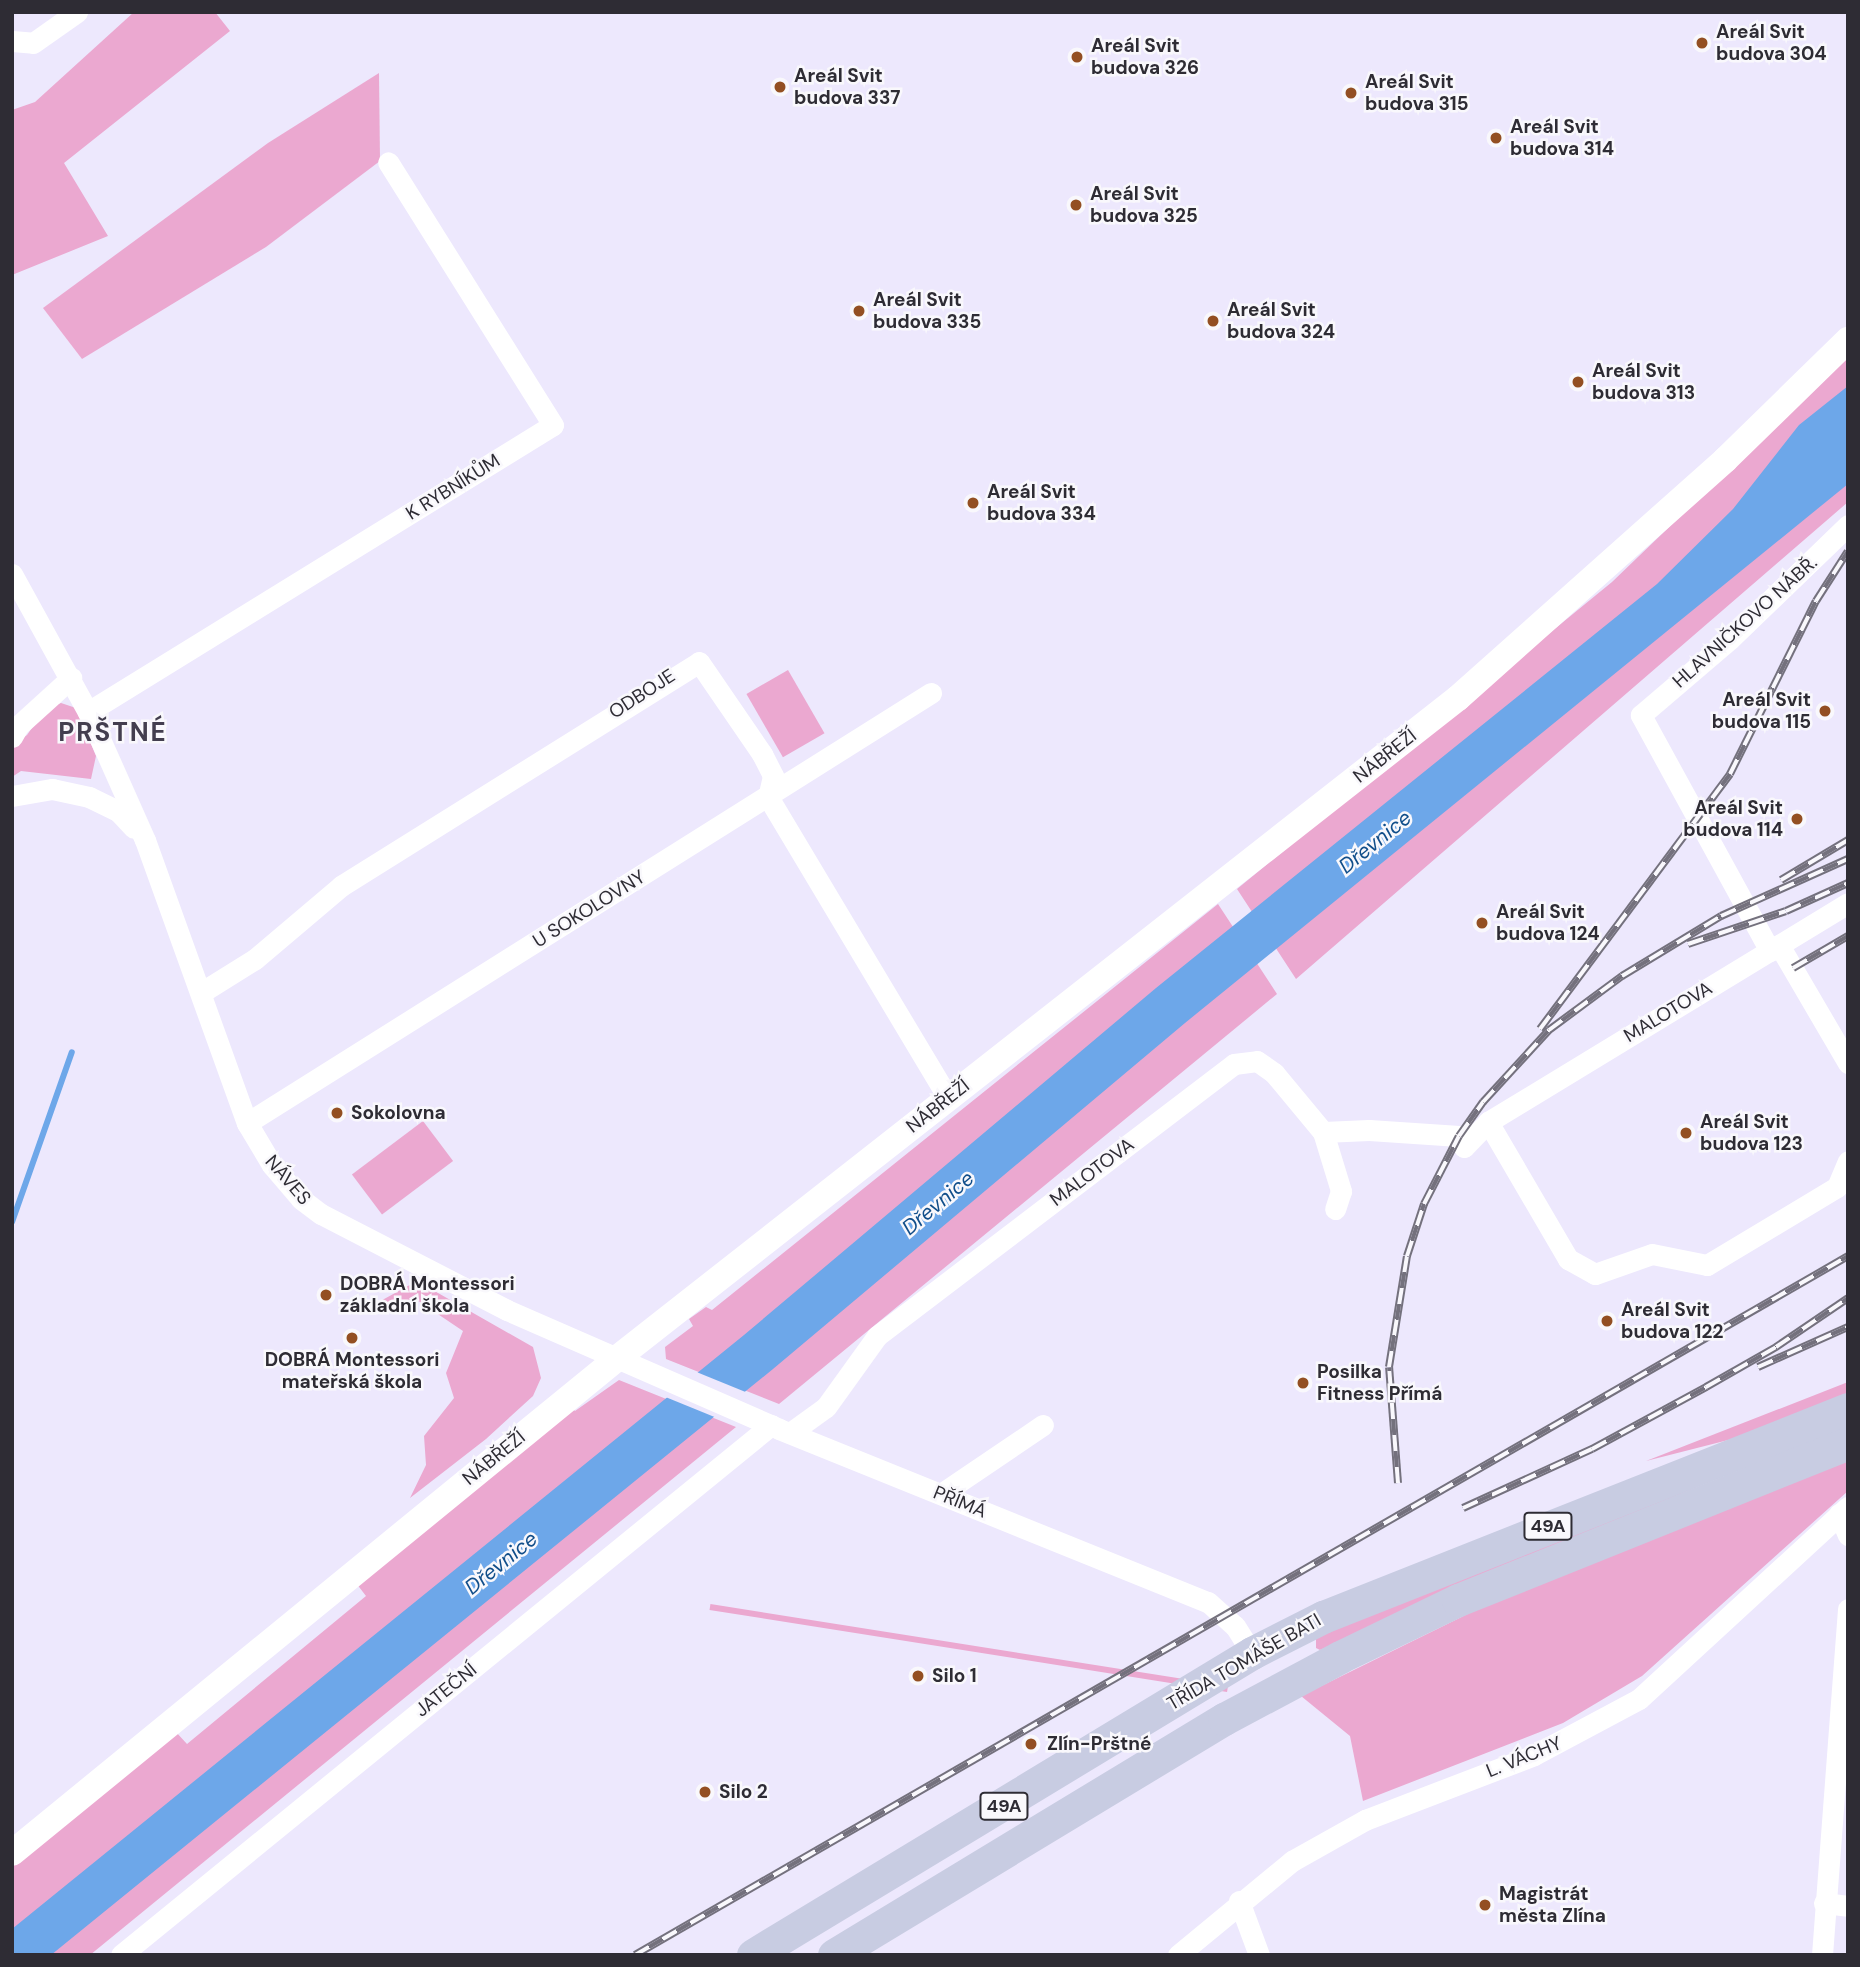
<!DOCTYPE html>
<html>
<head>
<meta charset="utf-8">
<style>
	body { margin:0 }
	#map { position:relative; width:1860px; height:1967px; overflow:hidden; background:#ede8fd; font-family:"DM Sans",sans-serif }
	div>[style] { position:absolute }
	.green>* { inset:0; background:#eba8d0; transform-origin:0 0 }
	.water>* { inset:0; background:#6da7e9 }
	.pier>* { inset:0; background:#ede8fd }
	.stream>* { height:6px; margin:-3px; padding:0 3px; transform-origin:3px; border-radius:3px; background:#6da7e9 }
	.minor>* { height:21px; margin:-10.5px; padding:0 10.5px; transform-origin:10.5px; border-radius:10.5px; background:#fff }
	.tertiary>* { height:26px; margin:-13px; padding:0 13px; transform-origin:13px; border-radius:13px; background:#fff }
	.primary>* { height:33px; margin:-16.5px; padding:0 16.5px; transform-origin:16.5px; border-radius:16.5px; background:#c8cce2 }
	.rail>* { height:8px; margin-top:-4px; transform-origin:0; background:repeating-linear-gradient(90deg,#f9f8fc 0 16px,#74717d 0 32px); box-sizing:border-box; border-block:2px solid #74717d }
	.dots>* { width:19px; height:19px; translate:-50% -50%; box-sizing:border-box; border:4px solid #f9f8fc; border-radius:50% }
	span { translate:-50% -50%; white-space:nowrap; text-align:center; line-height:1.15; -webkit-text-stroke:5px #f9f8fc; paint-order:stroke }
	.shield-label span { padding:2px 5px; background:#f9f8fc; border:2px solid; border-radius:5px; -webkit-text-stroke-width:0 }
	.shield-label { font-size:18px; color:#2e2c34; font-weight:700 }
	.poi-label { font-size:19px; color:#2e2c34; font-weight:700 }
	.left { translate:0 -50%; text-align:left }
	.right { translate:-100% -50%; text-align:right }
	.street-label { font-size:19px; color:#2e2c34 }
	.water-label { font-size:21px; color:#114e8a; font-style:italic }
	.district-label { font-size:26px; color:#433e4f; font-weight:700; letter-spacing:2px }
	.frame { position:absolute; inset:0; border:14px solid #2e2c34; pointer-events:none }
</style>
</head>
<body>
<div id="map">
	<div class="green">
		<div style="clip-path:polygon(134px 12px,215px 12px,230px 31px,64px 163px,108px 236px,12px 275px,12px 110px,35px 102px)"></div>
		<div style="clip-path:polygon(379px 73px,380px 161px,266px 247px,82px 359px,43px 308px,268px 143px)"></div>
		<div style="clip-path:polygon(1848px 355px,1848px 502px,1296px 979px,1237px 889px,1612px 582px)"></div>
		<div style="left:788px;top:670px;width:73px;height:48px;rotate:60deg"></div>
		<div style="clip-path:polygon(61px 703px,76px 708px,96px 756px,91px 779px,21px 771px,12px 777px,12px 746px,27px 735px,46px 708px)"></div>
		<div style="clip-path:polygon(1218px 904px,1277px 994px,779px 1404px,666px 1359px,665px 1347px,693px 1326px,689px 1319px,706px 1307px,712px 1310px)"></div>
		<div style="left:423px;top:1121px;width:50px;height:89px;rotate:53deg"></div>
		<div style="clip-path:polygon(417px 1281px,533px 1347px,541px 1378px,533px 1396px,486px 1439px,410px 1498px,426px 1465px,424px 1436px,454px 1398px,446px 1373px,463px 1331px,414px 1298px,381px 1313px,375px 1304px)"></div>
		<div style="clip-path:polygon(619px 1380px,736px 1427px,90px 1955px,12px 1955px,12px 1866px,176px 1732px,187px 1744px,366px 1596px,356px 1583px,571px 1407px,575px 1411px)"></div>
		<div style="clip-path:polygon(1848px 1382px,1848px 1396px,1744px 1436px,1646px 1461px)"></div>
		<div style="clip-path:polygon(1810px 1438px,1320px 1650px,1316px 1648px,1316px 1635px)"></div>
		<div style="clip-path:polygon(1848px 1458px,1848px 1491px,1642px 1676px,1563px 1723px,1363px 1801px,1350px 1736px,1301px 1696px,1545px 1576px)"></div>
		<div style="left:1228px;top:1686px;width:6px;height:524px;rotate:99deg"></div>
	</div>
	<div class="water">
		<div style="clip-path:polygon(1848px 386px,1848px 484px,1185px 1023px,773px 1369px,51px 1955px,12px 1955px,12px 1929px,744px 1335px,1156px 988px,1657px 584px,1733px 509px,1799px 425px)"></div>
	</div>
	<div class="pier">
		<div style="clip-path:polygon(694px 1371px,748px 1393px,717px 1418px,663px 1396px)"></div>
	</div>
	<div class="stream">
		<div style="left:12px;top:1222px;width:180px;rotate:-70.6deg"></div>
	</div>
	<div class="minor">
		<div style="left:12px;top:41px;width:21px;rotate:5deg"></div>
		<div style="left:33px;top:43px;width:54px;rotate:-35.2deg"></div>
		<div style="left:12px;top:574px;width:158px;rotate:61.2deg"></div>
		<div style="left:88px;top:712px;width:140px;rotate:66deg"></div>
		<div style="left:145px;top:840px;width:301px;rotate:70.2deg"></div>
		<div style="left:247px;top:1123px;width:49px;rotate:59.2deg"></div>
		<div style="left:272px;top:1165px;width:45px;rotate:49.5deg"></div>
		<div style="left:301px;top:1199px;width:25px;rotate:37deg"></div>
		<div style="left:321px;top:1214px;width:209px;rotate:27.3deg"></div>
		<div style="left:507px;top:1310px;width:297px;rotate:23.6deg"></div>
		<div style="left:779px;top:1429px;width:463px;rotate:22deg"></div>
		<div style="left:1208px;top:1602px;width:36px;rotate:42deg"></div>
		<div style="left:1235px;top:1626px;width:32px;rotate:58deg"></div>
		<div style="left:88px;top:712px;width:546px;rotate:-31.68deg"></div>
		<div style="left:553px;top:425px;width:310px;rotate:-122.1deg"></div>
		<div style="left:12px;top:737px;width:13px;rotate:-61deg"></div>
		<div style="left:18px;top:726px;width:72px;rotate:-42.2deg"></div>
		<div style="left:12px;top:796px;width:41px;rotate:-9.9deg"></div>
		<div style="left:52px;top:789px;width:38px;rotate:12deg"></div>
		<div style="left:89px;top:797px;width:32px;rotate:26deg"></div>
		<div style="left:118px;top:811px;width:23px;rotate:47deg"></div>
		<div style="left:1779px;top:945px;width:137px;rotate:59.7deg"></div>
		<div style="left:1770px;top:951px;width:269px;rotate:-118.7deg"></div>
		<div style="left:1641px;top:715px;width:117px;rotate:-40.5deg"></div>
		<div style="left:1730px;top:639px;width:164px;rotate:-44deg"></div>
		<div style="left:202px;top:992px;width:62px;rotate:-31.9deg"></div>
		<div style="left:255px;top:959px;width:113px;rotate:-40.3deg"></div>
		<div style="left:341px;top:886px;width:422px;rotate:-32deg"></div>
		<div style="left:699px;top:662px;width:112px;rotate:55.6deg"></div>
		<div style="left:762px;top:754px;width:25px;rotate:63deg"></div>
		<div style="left:773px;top:776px;width:22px;rotate:103deg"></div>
		<div style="left:768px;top:797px;width:351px;rotate:59.1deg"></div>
		<div style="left:1488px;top:1122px;width:159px;rotate:59.7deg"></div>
		<div style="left:1568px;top:1259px;width:31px;rotate:29deg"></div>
		<div style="left:1595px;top:1274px;width:60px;rotate:-19.3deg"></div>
		<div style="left:1652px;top:1254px;width:56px;rotate:11.3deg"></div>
		<div style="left:1707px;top:1265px;width:152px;rotate:-31deg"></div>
		<div style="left:1837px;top:1187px;width:28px;rotate:-67deg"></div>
		<div style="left:247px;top:1123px;width:808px;rotate:-32.16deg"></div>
		<div style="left:1323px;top:1132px;width:62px;rotate:73deg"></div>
		<div style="left:1341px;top:1191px;width:19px;rotate:108deg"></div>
		<div style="left:790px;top:1433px;width:44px;rotate:-35.8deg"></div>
		<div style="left:826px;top:1407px;width:87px;rotate:-54.3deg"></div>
		<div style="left:877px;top:1336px;width:449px;rotate:-37.3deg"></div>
		<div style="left:1234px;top:1064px;width:23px;rotate:-7deg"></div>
		<div style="left:1257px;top:1061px;width:21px;rotate:35deg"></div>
		<div style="left:1274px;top:1073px;width:77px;rotate:50.3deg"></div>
		<div style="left:1323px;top:1132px;width:46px;rotate:-2.5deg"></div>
		<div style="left:1369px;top:1130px;width:90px;rotate:3.8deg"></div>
		<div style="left:1459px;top:1136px;width:12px;rotate:66deg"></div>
		<div style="left:1464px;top:1147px;width:35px;rotate:-46deg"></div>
		<div style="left:1488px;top:1122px;width:421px;rotate:-31.3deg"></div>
		<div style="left:941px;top:1494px;width:123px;rotate:-34.1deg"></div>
		<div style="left:1839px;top:1514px;width:23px;rotate:67deg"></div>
		<div style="left:1239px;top:1901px;width:58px;rotate:69.7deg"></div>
		<div style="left:1824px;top:1903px;width:24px;rotate:7deg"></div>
		<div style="left:121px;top:1955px;width:839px;rotate:-39.19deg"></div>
		<div style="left:1178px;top:1955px;width:148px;rotate:-39.5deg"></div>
		<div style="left:1292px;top:1861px;width:84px;rotate:-29.3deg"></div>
		<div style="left:1365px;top:1820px;width:181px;rotate:-21deg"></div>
		<div style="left:1534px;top:1755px;width:119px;rotate:-28.1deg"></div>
		<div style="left:1639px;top:1699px;width:284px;rotate:-42.6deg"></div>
		<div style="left:1822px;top:1955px;width:347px;rotate:-85.7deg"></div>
	</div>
	<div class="tertiary">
		<div style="left:12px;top:1853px;width:785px;rotate:-39.26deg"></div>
		<div style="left:620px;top:1356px;width:1065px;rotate:-38.14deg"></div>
		<div style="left:1458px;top:698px;width:358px;rotate:-41.7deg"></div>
		<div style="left:1725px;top:460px;width:172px;rotate:-44.3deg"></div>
	</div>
	<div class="primary">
		<div style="left:753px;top:1955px;width:583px;rotate:-31.18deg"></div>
		<div style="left:1252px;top:1653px;width:80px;rotate:-26.9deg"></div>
		<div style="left:1323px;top:1617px;width:565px;rotate:-21.61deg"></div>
		<div style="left:834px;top:1955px;width:456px;rotate:-31.2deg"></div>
		<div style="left:1224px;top:1719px;width:132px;rotate:-28.1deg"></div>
		<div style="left:1340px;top:1657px;width:131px;rotate:-25.8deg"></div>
		<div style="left:1458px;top:1600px;width:420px;rotate:-21.9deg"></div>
	</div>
	<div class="rail">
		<div style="left:1781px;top:880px;width:78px;rotate:-30.8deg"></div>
		<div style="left:1688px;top:944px;width:103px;rotate:-18.6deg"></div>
		<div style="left:1786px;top:911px;width:68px;rotate:-24.3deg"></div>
		<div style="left:1793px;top:968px;width:64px;rotate:-30.2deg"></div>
		<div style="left:1540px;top:1029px;width:318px;rotate:-53.3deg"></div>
		<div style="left:1730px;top:774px;width:193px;rotate:-63.6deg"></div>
		<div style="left:1816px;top:601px;width:59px;rotate:-57.4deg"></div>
		<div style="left:1758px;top:1367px;width:98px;rotate:-24deg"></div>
		<div style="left:1398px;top:1483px;width:116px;rotate:-94.4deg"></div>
		<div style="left:1389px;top:1367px;width:112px;rotate:-80.8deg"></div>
		<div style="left:1407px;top:1256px;width:55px;rotate:-71.9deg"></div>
		<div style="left:1424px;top:1204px;width:76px;rotate:-62.8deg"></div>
		<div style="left:1459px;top:1136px;width:42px;rotate:-54.8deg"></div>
		<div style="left:1483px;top:1102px;width:98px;rotate:-47.5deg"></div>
		<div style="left:1549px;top:1030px;width:91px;rotate:-36.5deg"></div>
		<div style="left:1622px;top:976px;width:116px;rotate:-31.2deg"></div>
		<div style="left:1721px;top:916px;width:139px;rotate:-24.2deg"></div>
		<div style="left:1463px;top:1508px;width:142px;rotate:-24.6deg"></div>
		<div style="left:1592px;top:1449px;width:130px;rotate:-28.5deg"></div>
		<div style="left:1706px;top:1387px;width:81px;rotate:-29.7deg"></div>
		<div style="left:1776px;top:1347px;width:87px;rotate:-34.2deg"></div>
		<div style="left:635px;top:1955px;width:1400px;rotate:-29.95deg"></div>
	</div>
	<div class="dots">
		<div style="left:1702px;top:43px;background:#934f22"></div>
		<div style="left:1077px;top:57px;background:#934f22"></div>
		<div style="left:780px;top:87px;background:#934f22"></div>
		<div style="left:1351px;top:93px;background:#934f22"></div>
		<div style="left:1496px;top:138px;background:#934f22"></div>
		<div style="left:1076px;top:205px;background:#934f22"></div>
		<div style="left:859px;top:311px;background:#934f22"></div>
		<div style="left:1213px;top:321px;background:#934f22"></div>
		<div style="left:1578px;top:382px;background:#934f22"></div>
		<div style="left:973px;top:503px;background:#934f22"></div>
		<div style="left:1825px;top:711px;background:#934f22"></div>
		<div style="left:1797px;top:819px;background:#934f22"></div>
		<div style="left:1482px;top:923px;background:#934f22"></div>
		<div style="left:337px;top:1113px;background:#934f22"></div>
		<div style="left:1686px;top:1133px;background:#934f22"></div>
		<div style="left:326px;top:1295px;background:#934f22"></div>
		<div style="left:1607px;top:1321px;background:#934f22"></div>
		<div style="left:352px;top:1338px;background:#934f22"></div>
		<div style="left:1303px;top:1383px;background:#934f22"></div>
		<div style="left:918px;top:1676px;background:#934f22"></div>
		<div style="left:1031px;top:1744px;background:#934f22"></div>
		<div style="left:705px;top:1792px;background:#934f22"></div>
		<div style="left:1485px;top:1905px;background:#934f22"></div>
	</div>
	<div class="shield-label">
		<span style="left:1548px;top:1526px">49A</span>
		<span style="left:1004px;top:1806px">49A</span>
	</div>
	<div class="poi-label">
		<span class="left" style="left:1716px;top:43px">Areál Svit<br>budova 304</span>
		<span class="left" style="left:1091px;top:57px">Areál Svit<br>budova 326</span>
		<span class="left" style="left:794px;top:87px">Areál Svit<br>budova 337</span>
		<span class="left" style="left:1365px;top:93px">Areál Svit<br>budova 315</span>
		<span class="left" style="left:1510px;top:138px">Areál Svit<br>budova 314</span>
		<span class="left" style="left:1090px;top:205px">Areál Svit<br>budova 325</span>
		<span class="left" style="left:873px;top:311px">Areál Svit<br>budova 335</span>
		<span class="left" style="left:1227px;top:321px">Areál Svit<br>budova 324</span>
		<span class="left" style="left:1592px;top:382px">Areál Svit<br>budova 313</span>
		<span class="left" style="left:987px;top:503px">Areál Svit<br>budova 334</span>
		<span class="right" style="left:1811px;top:711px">Areál Svit<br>budova 115</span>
		<span class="right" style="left:1783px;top:819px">Areál Svit<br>budova 114</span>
		<span class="left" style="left:1496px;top:923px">Areál Svit<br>budova 124</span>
		<span class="left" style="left:351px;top:1113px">Sokolovna</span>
		<span class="left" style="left:1700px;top:1133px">Areál Svit<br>budova 123</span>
		<span class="left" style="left:340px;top:1295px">DOBRÁ Montessori<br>základní škola</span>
		<span class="left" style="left:1621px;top:1321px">Areál Svit<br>budova 122</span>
		<span style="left:352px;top:1371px">DOBRÁ Montessori<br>mateřská škola</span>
		<span class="left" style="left:1317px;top:1383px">Posilka<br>Fitness Přímá</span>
		<span class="left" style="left:932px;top:1676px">Silo 1</span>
		<span class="left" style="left:1047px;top:1744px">Zlín-Prštné</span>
		<span class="left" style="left:719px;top:1792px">Silo 2</span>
		<span class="left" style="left:1499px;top:1905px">Magistrát<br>města Zlína</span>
	</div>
	<div class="street-label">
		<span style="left:453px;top:487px;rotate:-32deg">K RYBNÍKŮM</span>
		<span style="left:1745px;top:622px;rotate:-42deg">HLAVNIČKOVO NÁBŘ.</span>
		<span style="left:642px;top:694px;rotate:-33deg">ODBOJE</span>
		<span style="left:1385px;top:756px;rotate:-38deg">NÁBŘEŽÍ</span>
		<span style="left:589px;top:909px;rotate:-32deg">U SOKOLOVNY</span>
		<span style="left:1668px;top:1012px;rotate:-31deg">MALOTOVA</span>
		<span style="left:938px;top:1106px;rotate:-38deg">NÁBŘEŽÍ</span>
		<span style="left:1092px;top:1172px;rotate:-37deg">MALOTOVA</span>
		<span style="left:288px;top:1180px;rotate:49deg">NÁVES</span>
		<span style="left:494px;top:1458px;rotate:-39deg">NÁBŘEŽÍ</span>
		<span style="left:960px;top:1502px;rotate:22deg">PŘÍMÁ</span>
		<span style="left:1244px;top:1662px;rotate:-30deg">TŘÍDA TOMÁŠE BATI</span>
		<span style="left:446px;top:1690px;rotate:-39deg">JATEČNÍ</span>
		<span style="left:1524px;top:1757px;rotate:-22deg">L. VÁCHY</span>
	</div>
	<div class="water-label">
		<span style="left:1375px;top:842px;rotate:-39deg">Dřevnice</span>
		<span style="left:938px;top:1203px;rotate:-40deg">Dřevnice</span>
		<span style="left:501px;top:1563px;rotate:-39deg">Dřevnice</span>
	</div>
	<div class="district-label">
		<span style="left:113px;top:733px">PRŠTNÉ</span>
	</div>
	<div class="frame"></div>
</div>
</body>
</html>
